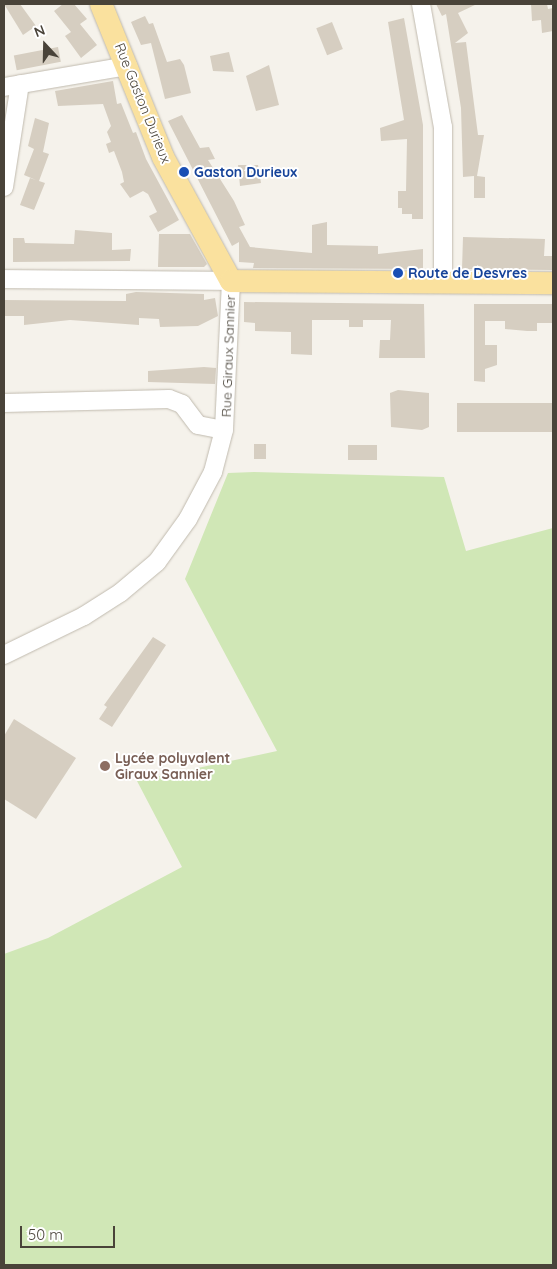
<!DOCTYPE html>
<html>
<head>
<meta charset="utf-8">
<style>
	body { margin:0 }
	#map { position:relative; width:557px; height:1269px; overflow:hidden; background:#f5f2eb; font-family:Quicksand,sans-serif }
	div>[style] { position:absolute }
	.green>* { inset:0; background:#d0e7b6 }
	.building>* { inset:0; background:#d6cec1; transform-origin:0 0 }
	.roads { filter:drop-shadow(0 0 1px #c0baae) drop-shadow(0 0 1px #c0baae) }
	.minor>* { height:18px; margin:-9px; padding:0 9px; transform-origin:9px; border-radius:9px; background:#fff }
	.major>* { height:22px; margin:-11px; padding:0 11px; transform-origin:11px; border-radius:11px; background:#fae19e }
	.dots>* { width:14px; height:14px; translate:-50% -50%; box-sizing:border-box; border:2px solid #fff; border-radius:50% }
	span { translate:-50% -50%; white-space:nowrap; text-align:center; line-height:1.15; -webkit-text-stroke:4px #fff; paint-order:stroke }
	.street-label { font-size:14px; color:#494339 }
	.transit-label { font-size:14px; color:#164399; font-weight:700 }
	.left { translate:0 -50%; text-align:left }
	.education-label { font-size:14px; color:#785e54; font-weight:700 }
	.frame { position:absolute; inset:0; border:5px solid #494339; pointer-events:none }
	.north { position:absolute; left:20px; top:20px; width:50px; height:50px; -webkit-text-stroke:4px #fff; paint-order:stroke; rotate:339deg; font-size:14px; font-weight:700; line-height:20px; text-align:center; color:#494339 }
	.north::after { content:''; display:block; margin:auto; width:18px; height:22px; background:#494339; clip-path:polygon(50% 0,100% 100%,50% 72%,0 100%) }
	.scale { position:absolute; left:20px; top:1226px; width:95px; height:22px; box-sizing:border-box; border:2px solid #494339; border-top:0; padding-left:6px; font-size:15px; line-height:18px; white-space:nowrap; color:#494339; -webkit-text-stroke:4px #fff; paint-order:stroke }
</style>
</head>
<body>
<div id="map">
	<div class="green">
		<div style="clip-path:polygon(254px 472px,444px 477px,466px 551px,553px 528px,553px 1265px,4px 1265px,4px 954px,48px 938px,182px 867px,137px 781px,277px 751px,185px 579px,228px 473px)"></div>
	</div>
	<div class="building">
		<div style="clip-path:polygon(4px 4px,20px 4px,36px 26px,23px 35px)"></div>
		<div style="clip-path:polygon(63px 4px,74px 4px,87px 19px,80px 24px,97px 45px,81px 58px,65px 36px,71px 32px,54px 11px)"></div>
		<div style="clip-path:polygon(436px 4px,477px 4px,458px 13px,468px 33px,455px 43px,466px 42px,478px 135px,484px 135px,477px 176px,485px 177px,485px 198px,474px 198px,474px 176px,463px 177px,461px 108px,446px 14px,442px 16px)"></div>
		<div style="clip-path:polygon(531px 4px,547px 4px,548px 9px,553px 8px,553px 31px,542px 33px,541px 20px,532px 21px)"></div>
		<div style="clip-path:polygon(145px 16px,149px 24px,153px 23px,167px 62px,180px 59px,184px 65px,191px 93px,165px 99px,151px 43px,141px 45px,131px 22px)"></div>
		<div style="clip-path:polygon(404px 18px,423px 125px,423px 219px,412px 219px,412px 214px,402px 214px,402px 208px,398px 208px,398px 191px,406px 191px,407px 139px,381px 141px,380px 128px,404px 120px,388px 22px)"></div>
		<div style="left:332px;top:22px;width:29px;height:17px;rotate:68deg"></div>
		<div style="left:58px;top:47px;width:15px;height:45px;rotate:79deg"></div>
		<div style="clip-path:polygon(229px 52px,234px 72px,213px 71px,210px 56px)"></div>
		<div style="clip-path:polygon(269px 65px,279px 105px,256px 111px,246px 76px)"></div>
		<div style="clip-path:polygon(113px 81px,117px 104px,121px 103px,133px 133px,136px 132px,146px 159px,179px 220px,158px 232px,149px 216px,157px 212px,148px 194px,143px 191px,130px 198px,120px 184px,124px 182px,122px 172px,114px 151px,109px 153px,106px 144px,111px 142px,107px 132px,111px 126px,103px 104px,58px 106px,55px 91px)"></div>
		<div style="clip-path:polygon(182px 115px,200px 148px,209px 147px,215px 159px,208px 160px,234px 201px,245px 225px,239px 227px,250px 247px,312px 253px,312px 225px,327px 222px,327px 245px,378px 246px,378px 254px,423px 249px,423px 269px,253px 268px,254px 263px,239px 262px,239px 242px,232px 246px,168px 121px)"></div>
		<div style="clip-path:polygon(35px 118px,49px 123px,43px 152px,49px 154px,39px 181px,45px 183px,34px 210px,20px 205px,30px 178px,36px 180px,24px 175px,34px 149px,28px 146px)"></div>
		<div style="clip-path:polygon(238px 165px,258px 165px,261px 183px,240px 186px)"></div>
		<div style="clip-path:polygon(75px 230px,112px 233px,112px 250px,131px 249px,130px 261px,13px 262px,13px 238px,24px 238px,25px 243px,74px 244px)"></div>
		<div style="clip-path:polygon(159px 234px,190px 234px,207px 264px,204px 267px,158px 267px)"></div>
		<div style="clip-path:polygon(463px 237px,545px 239px,544px 256px,553px 256px,553px 270px,462px 269px)"></div>
		<div style="clip-path:polygon(136px 292px,204px 294px,204px 300px,215px 298px,218px 316px,198px 326px,160px 327px,159px 319px,139px 318px,139px 325px,70px 320px,24px 325px,24px 316px,4px 316px,4px 300px,126px 301px,126px 294px)"></div>
		<div style="clip-path:polygon(244px 302px,424px 304px,425px 358px,379px 358px,380px 340px,390px 340px,391px 320px,363px 320px,363px 327px,349px 327px,349px 320px,312px 320px,312px 355px,291px 354px,291px 332px,255px 331px,255px 323px,244px 322px)"></div>
		<div style="clip-path:polygon(474px 304px,553px 304px,553px 323px,537px 323px,537px 331px,527px 331px,505px 329px,505px 321px,485px 321px,485px 345px,497px 345px,497px 365px,485px 369px,485px 382px,474px 381px)"></div>
		<div style="clip-path:polygon(204px 367px,216px 368px,215px 384px,148px 382px,148px 371px)"></div>
		<div style="clip-path:polygon(398px 390px,429px 393px,429px 427px,422px 430px,391px 427px,390px 393px)"></div>
		<div style="left:553px;top:403px;width:29px;height:96px;rotate:90deg"></div>
		<div style="left:254px;top:444px;width:12px;height:15px"></div>
		<div style="left:348px;top:445px;width:29px;height:15px"></div>
		<div style="clip-path:polygon(153px 637px,166px 645px,112px 727px,99px 719px,107px 707px,104px 705px)"></div>
		<div style="clip-path:polygon(14px 719px,76px 758px,36px 819px,4px 799px,4px 736px)"></div>
	</div>
	<div class="roads">
		<div class="minor">
			<div style="left:421px;top:4px;width:125px;rotate:79.9deg"></div>
			<div style="left:443px;top:127px;width:155px;rotate:90deg"></div>
			<div style="left:4px;top:87px;width:126px;rotate:-9.6deg"></div>
			<div style="left:4px;top:187px;width:104px;rotate:-81.2deg"></div>
			<div style="left:4px;top:279px;width:227px;rotate:0.5deg"></div>
			<div style="left:231px;top:281px;width:149px;rotate:92.7deg"></div>
			<div style="left:224px;top:430px;width:43px;rotate:104.7deg"></div>
			<div style="left:213px;top:472px;width:53px;rotate:118deg"></div>
			<div style="left:188px;top:519px;width:53px;rotate:125.8deg"></div>
			<div style="left:157px;top:562px;width:48px;rotate:140deg"></div>
			<div style="left:120px;top:593px;width:43px;rotate:147.4deg"></div>
			<div style="left:84px;top:616px;width:89px;rotate:154deg"></div>
			<div style="left:4px;top:403px;width:165px;rotate:-1.4deg"></div>
			<div style="left:169px;top:399px;width:14px;rotate:21deg"></div>
			<div style="left:182px;top:404px;width:26px;rotate:53deg"></div>
			<div style="left:198px;top:425px;width:26px;rotate:11deg"></div>
		</div>
		<div class="major">
			<div style="left:101px;top:4px;width:165px;rotate:67.9deg"></div>
			<div style="left:163px;top:157px;width:141px;rotate:61.3deg"></div>
			<div style="left:231px;top:281px;width:322px;rotate:0.4deg"></div>
		</div>
	</div>
	<div class="dots">
		<div style="left:184px;top:172px;background:#1a4fb4"></div>
		<div style="left:398px;top:273px;background:#1a4fb4"></div>
		<div style="left:105px;top:766px;background:#8d6e63"></div>
	</div>
	<div class="street-label">
		<span style="left:143px;top:103px;rotate:68deg">Rue Gaston Durieux</span>
		<span style="left:228px;top:356px;rotate:-88deg">Rue Giraux Sannier</span>
	</div>
	<div class="transit-label">
		<span class="left" style="left:194px;top:172px">Gaston Durieux</span>
		<span class="left" style="left:408px;top:273px">Route de Desvres</span>
	</div>
	<div class="education-label">
		<span class="left" style="left:115px;top:766px">Lycée polyvalent<br>Giraux Sannier</span>
	</div>
	<div class="frame"></div>
	<div class="north">N</div>
	<div class="scale">50 m</div>
</div>
</body>
</html>
